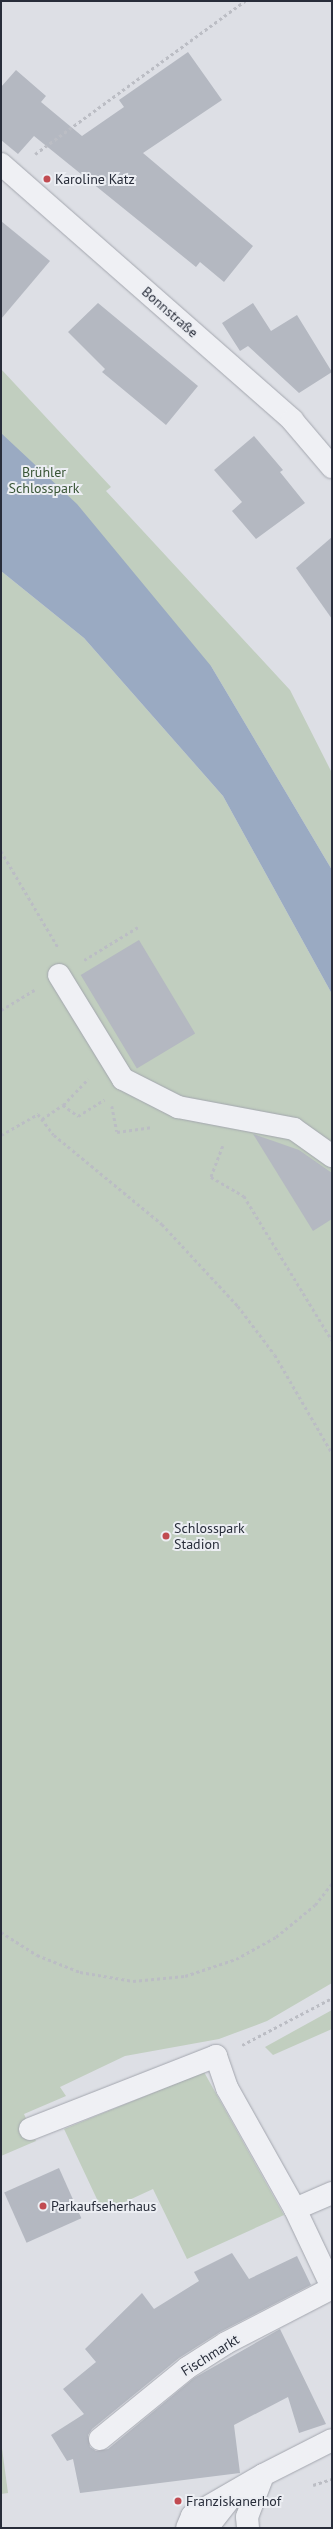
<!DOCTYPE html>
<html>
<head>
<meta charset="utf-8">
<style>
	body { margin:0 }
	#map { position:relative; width:333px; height:2529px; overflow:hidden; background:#dddfe5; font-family:"PT Sans",sans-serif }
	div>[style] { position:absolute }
	.green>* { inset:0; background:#c1cebf }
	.water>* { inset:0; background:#9aaac2 }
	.building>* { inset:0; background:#b4b8c1; transform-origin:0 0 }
	.path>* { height:2.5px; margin-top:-1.25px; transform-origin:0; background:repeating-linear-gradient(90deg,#bbbdc4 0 3px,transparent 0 6px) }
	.roads { filter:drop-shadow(0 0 1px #a3a6ae) drop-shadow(0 0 1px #a3a6ae) }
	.minor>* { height:22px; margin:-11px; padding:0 11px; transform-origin:11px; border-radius:11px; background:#eff0f4 }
	.dots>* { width:11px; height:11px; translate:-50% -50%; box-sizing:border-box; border:2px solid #eceef3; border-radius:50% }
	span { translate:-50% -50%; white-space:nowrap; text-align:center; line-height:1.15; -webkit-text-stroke:4px #eceef3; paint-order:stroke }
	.poi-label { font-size:14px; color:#282d3a }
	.left { translate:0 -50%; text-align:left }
	.street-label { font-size:14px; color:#282d3a }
	.park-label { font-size:14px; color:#395536 }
	.frame { position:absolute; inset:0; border:2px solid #282d3a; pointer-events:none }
</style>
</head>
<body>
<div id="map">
	<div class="green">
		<div style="clip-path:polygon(1px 369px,111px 487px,106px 491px,290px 690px,332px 773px,332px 870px,211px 666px,1px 560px)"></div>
		<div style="clip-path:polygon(1px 571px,84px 638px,223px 796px,332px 994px,332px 1983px,267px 2021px,219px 2039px,125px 2056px,60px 2087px,66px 2096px,24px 2114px,36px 2141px,1px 2156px)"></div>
		<div style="clip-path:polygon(332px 2010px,332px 2029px,273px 2055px,265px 2047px)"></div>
		<div style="clip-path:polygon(204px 2072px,284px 2215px,187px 2259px,153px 2189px,103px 2212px,64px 2129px)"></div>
		<div style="clip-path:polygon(1px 2441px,8px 2493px,1px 2494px)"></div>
	</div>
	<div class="water">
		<div style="clip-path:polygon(1px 433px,77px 504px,211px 666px,332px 870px,332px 994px,223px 796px,84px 638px,1px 571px)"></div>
	</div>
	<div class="building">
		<div style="clip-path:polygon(188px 52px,222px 100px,143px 153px,253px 246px,224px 282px,200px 262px,196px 267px,34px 136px,18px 154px,1px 140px,1px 87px,16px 70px,46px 96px,41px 102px,82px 136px,124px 107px,119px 100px)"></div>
		<div style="clip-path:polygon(1px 221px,50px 261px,1px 319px)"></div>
		<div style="clip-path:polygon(98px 303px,198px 386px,166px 425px,102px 372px,105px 369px,68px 332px)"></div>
		<div style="clip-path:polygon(253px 303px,271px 331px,297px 315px,332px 372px,299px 393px,248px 346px,240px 351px,222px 323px)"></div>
		<div style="clip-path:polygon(254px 436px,283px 470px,280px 472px,305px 503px,256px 539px,232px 511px,242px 502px,214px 470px)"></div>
		<div style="clip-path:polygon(332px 537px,332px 619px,296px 568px)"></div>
		<div style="left:139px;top:940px;width:109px;height:68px;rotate:59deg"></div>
		<div style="clip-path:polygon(253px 1134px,299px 1150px,332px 1173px,332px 1219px,313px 1231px)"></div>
		<div style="left:59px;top:2168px;width:55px;height:60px;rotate:66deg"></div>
		<div style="clip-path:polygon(232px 2253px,249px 2279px,297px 2256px,311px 2285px,220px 2332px,179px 2358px,92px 2429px,88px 2435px,90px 2447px,96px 2451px,108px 2449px,194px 2378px,280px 2329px,326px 2424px,299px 2433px,288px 2397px,234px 2425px,240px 2473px,80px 2493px,73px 2459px,67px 2461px,51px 2435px,84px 2414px,63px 2389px,96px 2362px,85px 2349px,142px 2293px,154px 2309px,199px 2281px,194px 2272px)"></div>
	</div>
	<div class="path">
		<div style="left:35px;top:154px;width:260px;rotate:-36.1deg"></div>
		<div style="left:1px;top:851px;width:112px;rotate:59.3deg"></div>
		<div style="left:84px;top:960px;width:63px;rotate:-31.4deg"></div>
		<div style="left:1px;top:1010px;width:39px;rotate:-31deg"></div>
		<div style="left:63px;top:1105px;width:19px;rotate:36deg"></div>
		<div style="left:78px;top:1116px;width:31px;rotate:-32deg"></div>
		<div style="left:112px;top:1106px;width:26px;rotate:79deg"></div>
		<div style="left:117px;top:1132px;width:34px;rotate:-8deg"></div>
		<div style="left:42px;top:1119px;width:25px;rotate:-34deg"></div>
		<div style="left:63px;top:1105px;width:36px;rotate:-46deg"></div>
		<div style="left:1px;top:1135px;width:43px;rotate:-29.6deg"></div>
		<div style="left:38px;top:1114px;width:26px;rotate:53deg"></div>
		<div style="left:54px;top:1135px;width:140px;rotate:39.5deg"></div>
		<div style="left:162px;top:1224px;width:112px;rotate:47.2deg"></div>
		<div style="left:238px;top:1306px;width:61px;rotate:52.9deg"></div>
		<div style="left:275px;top:1355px;width:113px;rotate:59.8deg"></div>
		<div style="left:223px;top:1146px;width:33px;rotate:111deg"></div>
		<div style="left:211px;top:1177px;width:38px;rotate:30deg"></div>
		<div style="left:244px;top:1196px;width:169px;rotate:58.6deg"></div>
		<div style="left:1px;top:1932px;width:43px;rotate:32.6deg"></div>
		<div style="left:37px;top:1955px;width:46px;rotate:21.6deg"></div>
		<div style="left:80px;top:1972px;width:54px;rotate:9.6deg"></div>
		<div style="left:133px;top:1981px;width:52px;rotate:-5.5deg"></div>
		<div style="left:185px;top:1976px;width:54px;rotate:-18.4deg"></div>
		<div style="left:236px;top:1959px;width:46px;rotate:-28.8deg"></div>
		<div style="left:276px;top:1937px;width:50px;rotate:-39.4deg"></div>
		<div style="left:315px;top:1905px;width:28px;rotate:-52deg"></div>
		<div style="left:242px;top:2045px;width:102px;rotate:-27.6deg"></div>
		<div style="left:313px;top:2485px;width:20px;rotate:-18deg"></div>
	</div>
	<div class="roads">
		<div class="minor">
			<div style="left:1px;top:164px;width:388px;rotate:41.3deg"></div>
			<div style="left:292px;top:420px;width:62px;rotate:49.6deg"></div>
			<div style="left:59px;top:975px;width:122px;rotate:58.4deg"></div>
			<div style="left:123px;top:1079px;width:62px;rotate:27deg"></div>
			<div style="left:178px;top:1107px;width:118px;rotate:10.7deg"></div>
			<div style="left:294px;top:1129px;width:47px;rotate:35.4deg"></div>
			<div style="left:30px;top:2129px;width:200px;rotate:-21.4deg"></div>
			<div style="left:216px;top:2056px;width:34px;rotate:71deg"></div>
			<div style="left:227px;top:2088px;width:139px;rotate:60.7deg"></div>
			<div style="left:295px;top:2209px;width:86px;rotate:64.6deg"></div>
			<div style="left:295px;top:2209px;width:40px;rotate:-23.4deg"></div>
			<div style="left:100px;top:2439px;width:112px;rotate:-39.2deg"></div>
			<div style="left:187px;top:2368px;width:46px;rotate:-32.7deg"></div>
			<div style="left:226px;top:2343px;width:119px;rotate:-27.4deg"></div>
			<div style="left:187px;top:2528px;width:13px;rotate:-67deg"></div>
			<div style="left:192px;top:2516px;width:82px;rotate:-30deg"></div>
			<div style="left:207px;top:2528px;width:33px;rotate:-52deg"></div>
			<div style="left:248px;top:2528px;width:11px;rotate:-95deg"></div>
			<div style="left:247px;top:2517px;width:45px;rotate:-69.1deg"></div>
			<div style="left:263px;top:2475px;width:77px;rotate:-26.9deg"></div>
		</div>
	</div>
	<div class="dots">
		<div style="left:47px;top:179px;background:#c14b51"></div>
		<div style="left:166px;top:1536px;background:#c14b51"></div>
		<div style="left:43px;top:2206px;background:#c14b51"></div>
		<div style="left:178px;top:2501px;background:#c14b51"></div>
	</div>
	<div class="poi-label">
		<span class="left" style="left:55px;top:179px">Karoline Katz</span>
		<span class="left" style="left:174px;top:1536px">Schlosspark<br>Stadion</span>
		<span class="left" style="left:51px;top:2206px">Parkaufseherhaus</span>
		<span class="left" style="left:186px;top:2501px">Franziskanerhof</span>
	</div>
	<div class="street-label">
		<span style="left:170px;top:312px;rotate:41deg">Bonnstraße</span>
		<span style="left:210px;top:2355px;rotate:-32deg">Fischmarkt</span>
	</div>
	<div class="park-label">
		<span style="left:44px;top:480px">Brühler<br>Schlosspark</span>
	</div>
	<div class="frame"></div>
</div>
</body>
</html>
